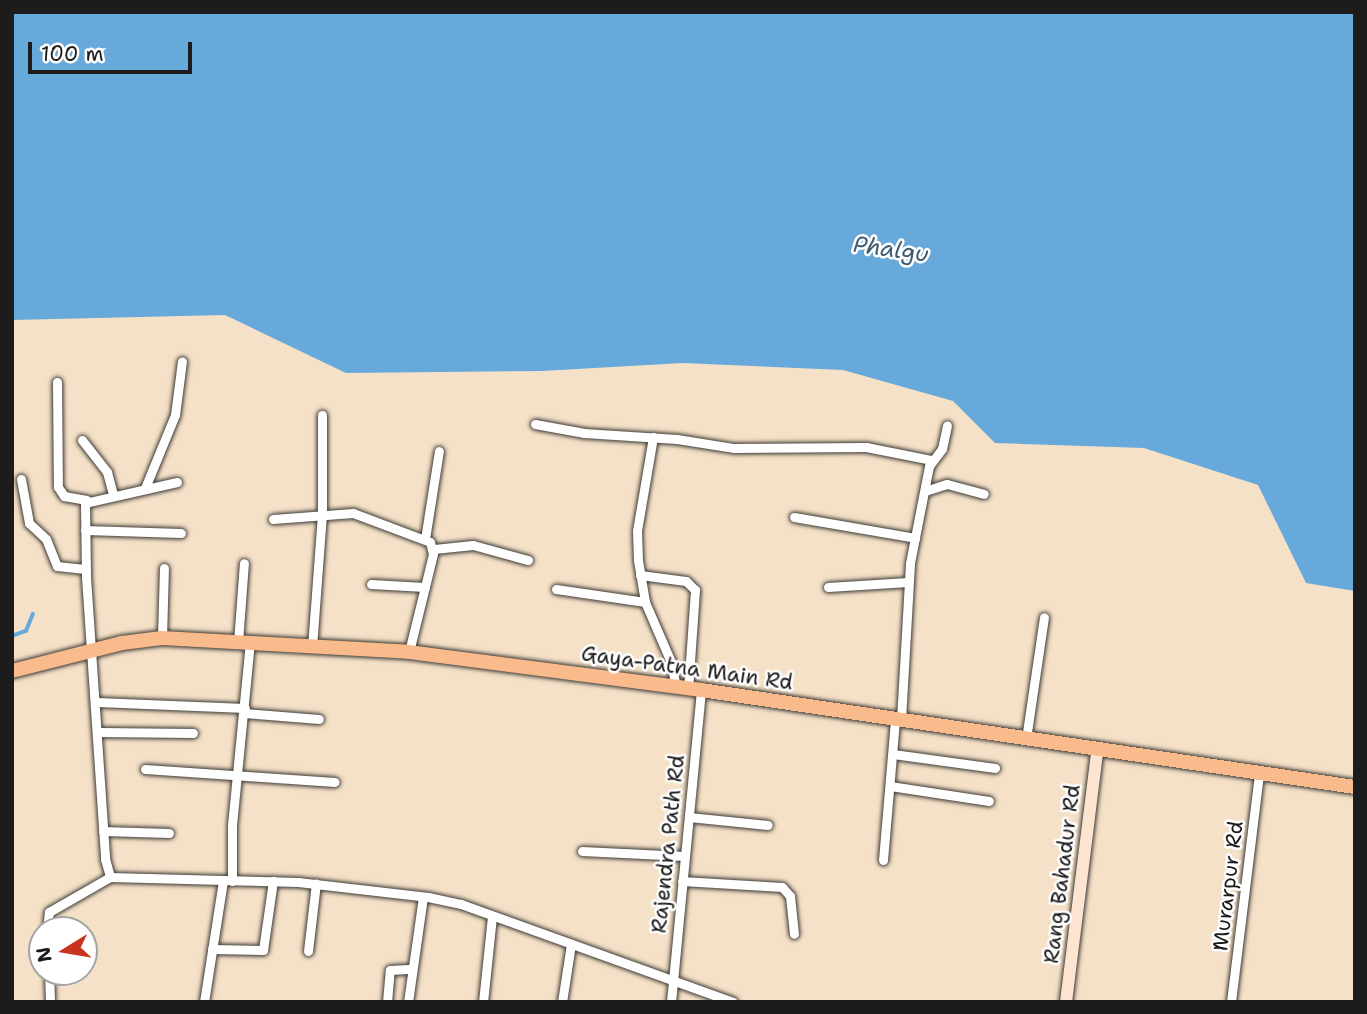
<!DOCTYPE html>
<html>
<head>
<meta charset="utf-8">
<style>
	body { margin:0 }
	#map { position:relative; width:1367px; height:1014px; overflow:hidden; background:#f5e1c7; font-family:"Shantell Sans",sans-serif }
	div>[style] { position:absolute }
	.water>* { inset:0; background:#68a9dc }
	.stream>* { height:3.5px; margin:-1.75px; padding:0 1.75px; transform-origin:1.75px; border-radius:1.75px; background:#68a9dc }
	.roads { filter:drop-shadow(0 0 2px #3d3a36) drop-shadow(0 0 2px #3d3a36) }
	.street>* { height:9px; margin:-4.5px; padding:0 4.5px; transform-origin:4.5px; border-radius:4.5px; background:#fff }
	.secondary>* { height:12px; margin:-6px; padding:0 6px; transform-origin:6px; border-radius:6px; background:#fde4d1 }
	.primary>* { height:14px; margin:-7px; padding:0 7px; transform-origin:7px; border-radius:7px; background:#fabb8c }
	span { translate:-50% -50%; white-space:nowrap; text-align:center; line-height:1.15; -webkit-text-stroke:5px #fff; paint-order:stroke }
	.street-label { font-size:21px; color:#1c1c1c }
	.water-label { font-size:23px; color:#3e5b72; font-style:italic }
	.frame { position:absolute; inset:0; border:14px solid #1c1c1c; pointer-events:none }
	.north { position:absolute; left:28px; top:916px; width:70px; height:70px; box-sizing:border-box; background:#fff; border:2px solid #a4a4a4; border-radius:50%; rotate:259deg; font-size:19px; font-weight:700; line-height:28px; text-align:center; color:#1c1c1c }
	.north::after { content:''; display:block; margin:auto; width:24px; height:32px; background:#c8321e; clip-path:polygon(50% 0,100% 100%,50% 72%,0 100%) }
	.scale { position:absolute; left:28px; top:42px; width:164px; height:32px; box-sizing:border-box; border:4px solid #1c1c1c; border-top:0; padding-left:9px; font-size:21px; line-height:24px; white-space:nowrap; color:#1c1c1c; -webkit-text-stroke:5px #fff; paint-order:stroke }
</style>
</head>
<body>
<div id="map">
	<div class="water">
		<div style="clip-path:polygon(12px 12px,1355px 12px,1355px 591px,1306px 583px,1258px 485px,1144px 448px,995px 443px,953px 401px,843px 370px,683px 363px,542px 371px,346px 373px,225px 315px,12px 320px)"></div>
	</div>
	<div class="stream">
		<div style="left:12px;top:389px;width:9px;rotate:90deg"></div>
		<div style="left:12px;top:636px;width:15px;rotate:-20deg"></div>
		<div style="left:26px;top:631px;width:18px;rotate:-68deg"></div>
	</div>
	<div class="roads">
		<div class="street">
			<div style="left:57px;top:382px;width:105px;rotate:89.5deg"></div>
			<div style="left:58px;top:487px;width:11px;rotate:56deg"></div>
			<div style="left:64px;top:496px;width:23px;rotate:10deg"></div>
			<div style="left:535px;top:424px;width:50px;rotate:10.4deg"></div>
			<div style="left:584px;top:433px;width:93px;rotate:3.7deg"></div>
			<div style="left:677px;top:439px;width:58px;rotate:9deg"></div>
			<div style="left:734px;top:448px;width:132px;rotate:-0.4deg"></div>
			<div style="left:866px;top:447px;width:66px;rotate:11.3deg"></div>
			<div style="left:653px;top:437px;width:95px;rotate:99.7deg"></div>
			<div style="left:637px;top:531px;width:29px;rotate:88deg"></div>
			<div style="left:638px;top:560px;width:43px;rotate:80.5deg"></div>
			<div style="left:645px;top:602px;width:65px;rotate:66.6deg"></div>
			<div style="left:671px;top:662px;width:25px;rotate:79deg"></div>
			<div style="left:82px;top:440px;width:41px;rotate:52deg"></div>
			<div style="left:107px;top:472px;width:24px;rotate:75deg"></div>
			<div style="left:21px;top:479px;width:45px;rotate:79.7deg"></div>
			<div style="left:29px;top:523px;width:23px;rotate:43deg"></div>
			<div style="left:46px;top:539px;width:29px;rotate:68deg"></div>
			<div style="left:57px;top:566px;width:28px;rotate:6deg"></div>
			<div style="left:177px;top:482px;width:94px;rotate:167.1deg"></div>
			<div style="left:85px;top:503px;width:74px;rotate:89.2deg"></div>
			<div style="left:86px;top:577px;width:283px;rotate:86.1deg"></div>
			<div style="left:105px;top:859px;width:19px;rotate:74deg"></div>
			<div style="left:110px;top:877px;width:188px;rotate:1.5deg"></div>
			<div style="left:298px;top:882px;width:131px;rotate:6.6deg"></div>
			<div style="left:428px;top:897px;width:34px;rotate:12deg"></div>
			<div style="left:461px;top:904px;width:289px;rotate:19.8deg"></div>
			<div style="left:145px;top:488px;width:79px;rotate:-67.7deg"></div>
			<div style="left:175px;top:415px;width:54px;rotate:-82.6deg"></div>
			<div style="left:925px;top:491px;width:23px;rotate:-18deg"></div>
			<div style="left:947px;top:484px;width:38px;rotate:15deg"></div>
			<div style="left:794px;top:517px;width:123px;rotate:9.8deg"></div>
			<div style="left:273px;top:519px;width:80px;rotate:-4.3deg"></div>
			<div style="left:353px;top:513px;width:82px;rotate:20.6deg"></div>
			<div style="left:430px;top:542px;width:12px;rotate:76deg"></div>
			<div style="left:433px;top:554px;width:101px;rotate:103.8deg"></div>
			<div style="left:85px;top:530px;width:96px;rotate:1.8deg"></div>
			<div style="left:425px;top:539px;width:89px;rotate:-81deg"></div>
			<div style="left:434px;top:549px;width:39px;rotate:-6deg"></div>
			<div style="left:473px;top:545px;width:57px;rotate:15.3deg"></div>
			<div style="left:640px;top:575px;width:46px;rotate:7.4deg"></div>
			<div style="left:686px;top:581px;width:13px;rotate:45deg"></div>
			<div style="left:695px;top:590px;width:99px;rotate:94deg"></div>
			<div style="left:371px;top:584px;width:54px;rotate:3.2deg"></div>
			<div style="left:828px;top:587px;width:80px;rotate:-3.6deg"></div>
			<div style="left:556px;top:589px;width:90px;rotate:8.3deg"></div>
			<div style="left:162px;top:638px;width:70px;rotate:-88.4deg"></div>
			<div style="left:238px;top:642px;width:79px;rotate:-85.7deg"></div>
			<div style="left:312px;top:647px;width:134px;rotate:-85.7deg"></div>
			<div style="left:322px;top:513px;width:98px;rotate:-90deg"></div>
			<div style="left:97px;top:702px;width:148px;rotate:2.3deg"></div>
			<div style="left:244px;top:713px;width:75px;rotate:4.6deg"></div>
			<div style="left:901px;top:720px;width:157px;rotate:-86.7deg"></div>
			<div style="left:910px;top:563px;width:99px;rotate:-78.9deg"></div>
			<div style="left:929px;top:466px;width:21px;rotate:-53deg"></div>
			<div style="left:942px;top:449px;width:24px;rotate:-78deg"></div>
			<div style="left:99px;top:732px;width:94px;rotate:0.6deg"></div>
			<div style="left:1026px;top:739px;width:123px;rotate:-81.6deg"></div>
			<div style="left:893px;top:754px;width:103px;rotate:7.8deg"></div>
			<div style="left:145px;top:769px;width:190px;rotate:3.9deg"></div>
			<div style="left:890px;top:786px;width:100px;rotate:8.6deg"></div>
			<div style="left:689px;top:817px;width:79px;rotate:5.8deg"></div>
			<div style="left:103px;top:831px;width:66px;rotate:1.7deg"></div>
			<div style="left:582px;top:851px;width:103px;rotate:2.8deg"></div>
			<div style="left:883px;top:860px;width:142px;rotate:-85.1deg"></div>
			<div style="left:232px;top:881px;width:56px;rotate:-90deg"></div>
			<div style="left:232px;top:825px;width:183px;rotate:-84.4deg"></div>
			<div style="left:682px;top:881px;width:100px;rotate:3.4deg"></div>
			<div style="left:782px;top:887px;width:12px;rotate:48deg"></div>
			<div style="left:790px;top:896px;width:38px;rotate:84deg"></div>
			<div style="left:47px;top:930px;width:18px;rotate:-84deg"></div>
			<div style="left:49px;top:912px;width:70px;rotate:-29.8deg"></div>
			<div style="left:212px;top:949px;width:51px;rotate:1.1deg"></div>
			<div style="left:263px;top:950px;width:70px;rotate:-81.8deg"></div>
			<div style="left:308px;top:951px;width:68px;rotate:-83.3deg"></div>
			<div style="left:49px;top:972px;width:30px;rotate:88deg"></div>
			<div style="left:204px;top:1002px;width:122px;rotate:-81.1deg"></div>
			<div style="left:387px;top:1002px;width:32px;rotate:-85deg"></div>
			<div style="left:390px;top:970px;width:22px;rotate:-3deg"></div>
			<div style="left:408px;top:1002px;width:106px;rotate:-81.9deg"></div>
			<div style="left:483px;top:1002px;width:86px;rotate:-84deg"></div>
			<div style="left:562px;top:1002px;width:59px;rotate:-81.2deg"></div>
			<div style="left:671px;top:1002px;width:313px;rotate:-84.5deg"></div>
			<div style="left:1231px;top:1002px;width:230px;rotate:-83deg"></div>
		</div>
		<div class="secondary">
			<div style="left:1066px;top:1002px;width:252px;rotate:-82.9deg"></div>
		</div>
		<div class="primary">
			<div style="left:12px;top:671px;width:114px;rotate:-14.3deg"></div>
			<div style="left:122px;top:643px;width:40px;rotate:-7.1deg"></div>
			<div style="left:162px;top:638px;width:247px;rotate:3.2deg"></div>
			<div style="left:409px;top:652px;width:294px;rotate:7.4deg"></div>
			<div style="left:701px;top:690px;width:661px;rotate:8.44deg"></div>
		</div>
	</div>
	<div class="street-label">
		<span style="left:687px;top:668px;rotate:8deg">Gaya-Patna Main Rd</span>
		<span style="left:668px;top:844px;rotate:-84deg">Rajendra Path Rd</span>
		<span style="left:1062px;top:874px;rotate:-83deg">Rang Bahadur Rd</span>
		<span style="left:1228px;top:886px;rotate:-83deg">Murarpur Rd</span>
	</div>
	<div class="water-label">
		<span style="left:891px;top:249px;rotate:8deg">Phalgu</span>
	</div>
	<div class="frame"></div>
	<div class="north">N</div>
	<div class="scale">100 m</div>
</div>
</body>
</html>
